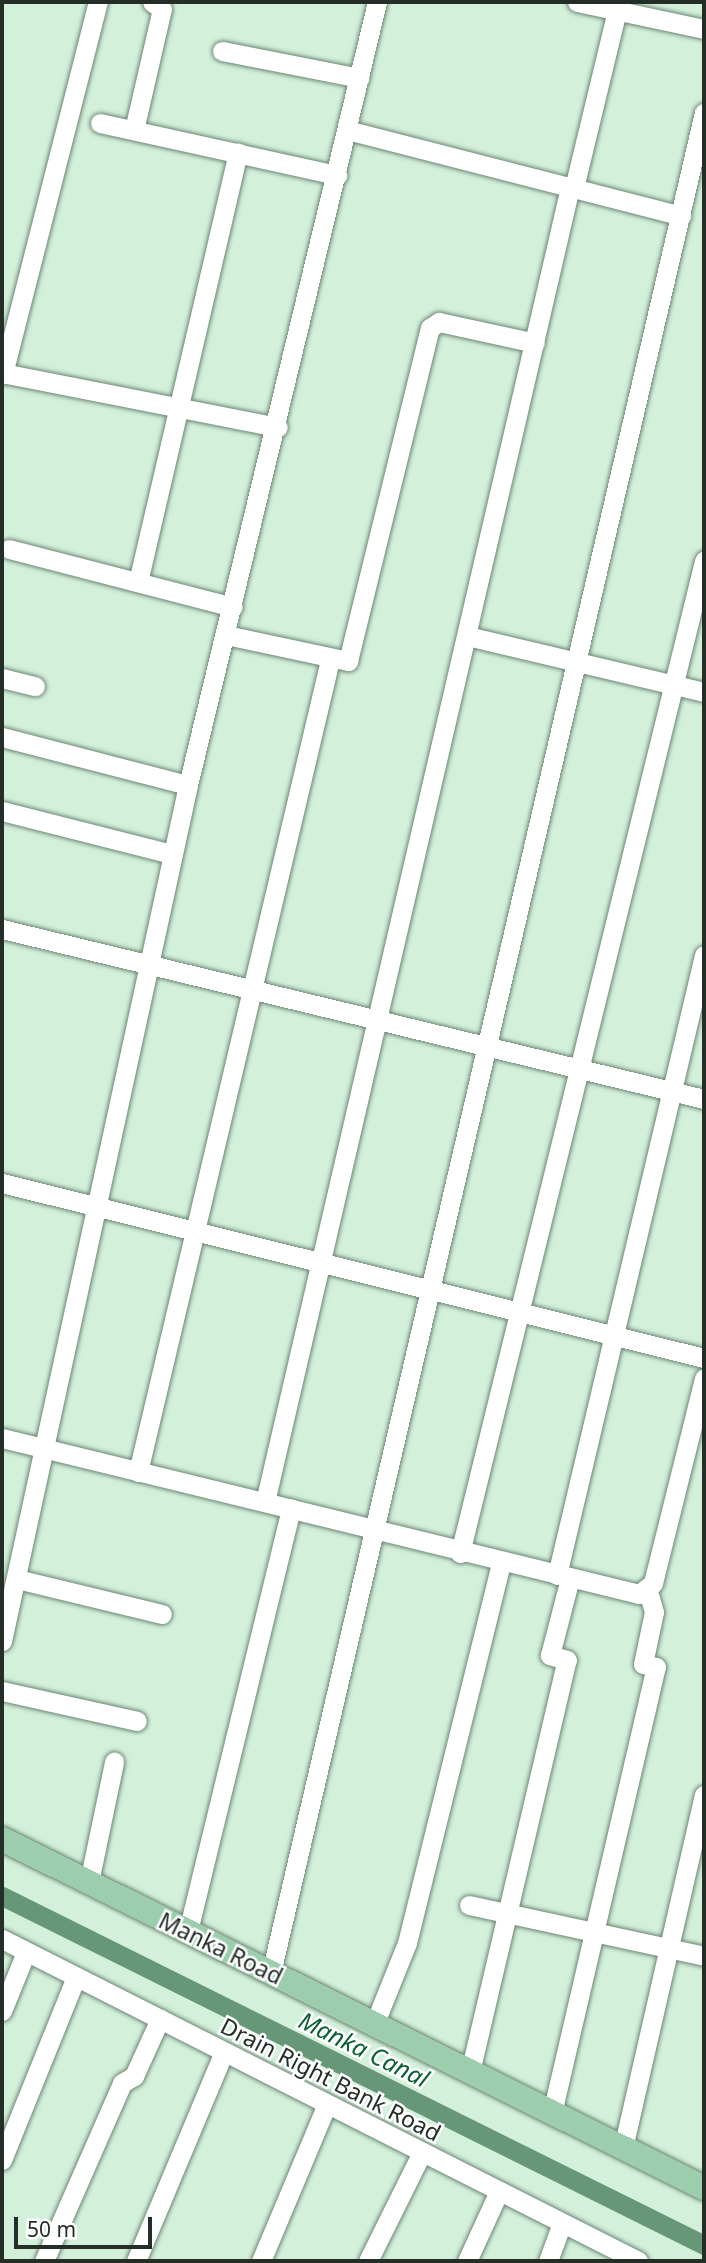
<!DOCTYPE html>
<html>
<head>
<meta charset="utf-8">
<style>
	body { margin:0 }
	#map { position:relative; width:706px; height:2263px; overflow:hidden; background:#d3f0db; font-family:"Noto Sans",sans-serif }
	div>[style] { position:absolute }
	.canal>* { height:19px; margin:-9.5px; padding:0 9.5px; transform-origin:9.5px; border-radius:9.5px; background:#669776 }
	.roads { filter:drop-shadow(0 0 2px #6c8674) drop-shadow(0 0 2px #6c8674) }
	.minor>* { height:19px; margin:-9.5px; padding:0 9.5px; transform-origin:9.5px; border-radius:9.5px; background:#fff }
	.major>* { height:24px; margin:-12px; padding:0 12px; transform-origin:12px; border-radius:12px; background:#9cceae }
	span { translate:-50% -50%; white-space:nowrap; text-align:center; line-height:1.15; -webkit-text-stroke:5px #fff; paint-order:stroke }
	.street-label { font-size:23px; color:#242e27 }
	.water-label { font-size:24px; color:#0b6035; font-style:italic }
	.frame { position:absolute; inset:0; border:4px solid #242e27; pointer-events:none }
	.scale { position:absolute; left:14px; top:2217px; width:138px; height:32px; box-sizing:border-box; border:4px solid #242e27; border-top:0; padding-left:9px; font-size:21px; line-height:24px; white-space:nowrap; color:#242e27; -webkit-text-stroke:5px #fff; paint-order:stroke }
</style>
</head>
<body>
<div id="map">
	<div class="canal">
		<div style="left:2px;top:1896px;width:784px;rotate:26.43deg"></div>
	</div>
	<div class="roads">
		<div class="minor">
			<div style="left:577px;top:2px;width:130px;rotate:12deg"></div>
			<div style="left:222px;top:51px;width:140px;rotate:11.1deg"></div>
			<div style="left:100px;top:123px;width:243px;rotate:12.4deg"></div>
			<div style="left:134px;top:130px;width:124px;rotate:-77deg"></div>
			<div style="left:162px;top:9px;width:12px;rotate:-145deg"></div>
			<div style="left:347px;top:130px;width:345px;rotate:14.4deg"></div>
			<div style="left:574px;top:188px;width:191px;rotate:-76.4deg"></div>
			<div style="left:2px;top:373px;width:281px;rotate:11.1deg"></div>
			<div style="left:3px;top:374px;width:384px;rotate:-75.7deg"></div>
			<div style="left:9px;top:549px;width:231px;rotate:14.5deg"></div>
			<div style="left:138px;top:582px;width:441px;rotate:-76.9deg"></div>
			<div style="left:226px;top:635px;width:125px;rotate:12deg"></div>
			<div style="left:348px;top:661px;width:343px;rotate:-76.2deg"></div>
			<div style="left:430px;top:328px;width:11px;rotate:-34deg"></div>
			<div style="left:439px;top:322px;width:98px;rotate:12.3deg"></div>
			<div style="left:467px;top:636px;width:244px;rotate:13.3deg"></div>
			<div style="left:2px;top:678px;width:34px;rotate:14deg"></div>
			<div style="left:2px;top:737px;width:192px;rotate:14.5deg"></div>
			<div style="left:2px;top:811px;width:175px;rotate:14.2deg"></div>
			<div style="left:2px;top:929px;width:722px;rotate:13.61deg"></div>
			<div style="left:2px;top:1183px;width:723px;rotate:14deg"></div>
			<div style="left:2px;top:1438px;width:656px;rotate:13.76deg"></div>
			<div style="left:639px;top:1594px;width:18px;rotate:-38deg"></div>
			<div style="left:653px;top:1583px;width:211px;rotate:-76deg"></div>
			<div style="left:138px;top:1472px;width:834px;rotate:-76.7deg"></div>
			<div style="left:265px;top:1502px;width:1350px;rotate:-76.94deg"></div>
			<div style="left:460px;top:1553px;width:1022px;rotate:-76.18deg"></div>
			<div style="left:557px;top:1575px;width:637px;rotate:-76.66deg"></div>
			<div style="left:17px;top:1579px;width:149px;rotate:13.6deg"></div>
			<div style="left:2px;top:1641px;width:876px;rotate:-77.74deg"></div>
			<div style="left:188px;top:785px;width:805px;rotate:-76.43deg"></div>
			<div style="left:2px;top:1691px;width:138px;rotate:12.5deg"></div>
			<div style="left:89px;top:1882px;width:123px;rotate:-78.2deg"></div>
			<div style="left:469px;top:1905px;width:240px;rotate:12.2deg"></div>
			<div style="left:188px;top:1931px;width:435px;rotate:-76.3deg"></div>
			<div style="left:2px;top:1939px;width:713px;rotate:26.85deg"></div>
			<div style="left:271px;top:1973px;width:1910px;rotate:-76.9deg"></div>
			<div style="left:2px;top:2011px;width:64px;rotate:-67.9deg"></div>
			<div style="left:374px;top:2025px;width:88px;rotate:-68.1deg"></div>
			<div style="left:407px;top:1943px;width:392px;rotate:-76.1deg"></div>
			<div style="left:470px;top:2072px;width:423px;rotate:-76.8deg"></div>
			<div style="left:567px;top:1660px;width:18px;rotate:-164deg"></div>
			<div style="left:550px;top:1655px;width:80px;rotate:-75.4deg"></div>
			<div style="left:552px;top:2113px;width:458px;rotate:-76.9deg"></div>
			<div style="left:656px;top:1667px;width:13px;rotate:-167deg"></div>
			<div style="left:643px;top:1664px;width:53px;rotate:-78.1deg"></div>
			<div style="left:654px;top:1612px;width:22px;rotate:-106deg"></div>
			<div style="left:623px;top:2148px;width:362px;rotate:-77.1deg"></div>
			<div style="left:2px;top:2160px;width:197px;rotate:-68deg"></div>
			<div style="left:44px;top:2261px;width:194px;rotate:-66.3deg"></div>
			<div style="left:122px;top:2083px;width:14px;rotate:-30deg"></div>
			<div style="left:134px;top:2076px;width:63px;rotate:-65.5deg"></div>
			<div style="left:136px;top:2261px;width:227px;rotate:-67.2deg"></div>
			<div style="left:261px;top:2261px;width:170px;rotate:-67.2deg"></div>
			<div style="left:368px;top:2261px;width:122px;rotate:-63.6deg"></div>
			<div style="left:467px;top:2261px;width:77px;rotate:-65.4deg"></div>
			<div style="left:548px;top:2261px;width:40px;rotate:-69.8deg"></div>
		</div>
		<div class="major">
			<div style="left:2px;top:1839px;width:784px;rotate:26.43deg"></div>
		</div>
	</div>
	<div class="street-label">
		<span style="left:221px;top:1948px;rotate:26deg">Manka Road</span>
		<span style="left:331px;top:2079px;rotate:27deg">Drain Right Bank Road</span>
	</div>
	<div class="water-label">
		<span style="left:364px;top:2049px;rotate:26deg">Manka Canal</span>
	</div>
	<div class="frame"></div>
	<div class="scale">50 m</div>
</div>
</body>
</html>
